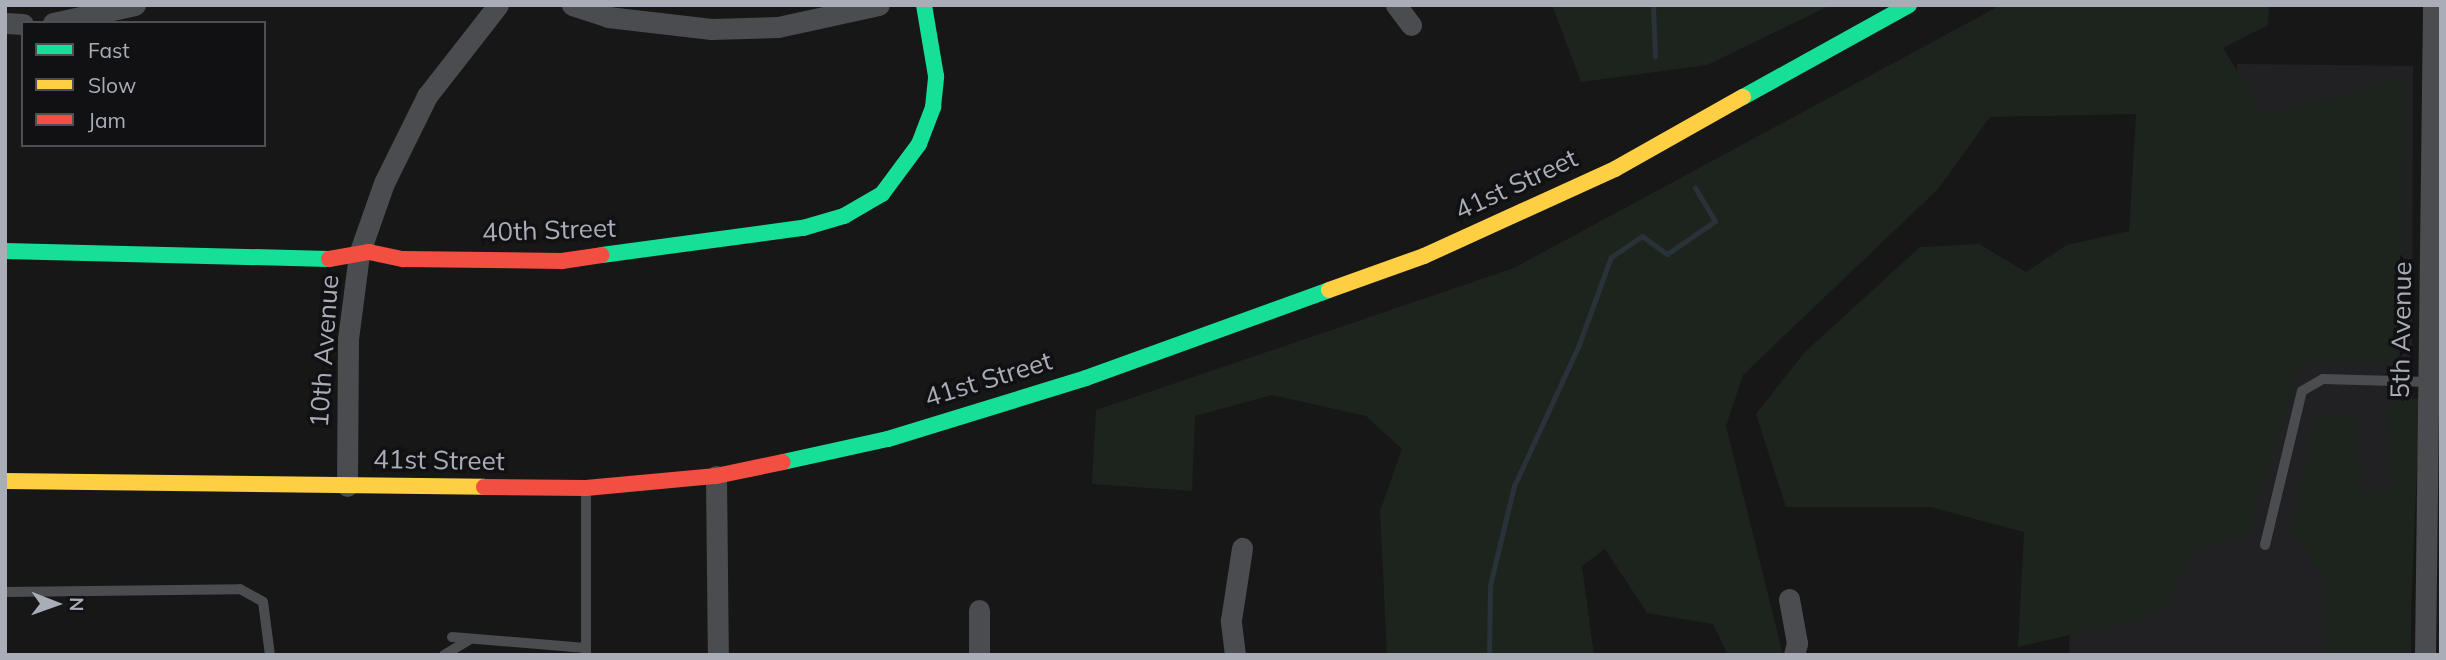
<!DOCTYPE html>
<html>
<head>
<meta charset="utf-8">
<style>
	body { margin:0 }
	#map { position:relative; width:2446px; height:660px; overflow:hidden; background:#171717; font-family:Mulish,sans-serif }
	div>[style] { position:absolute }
	.built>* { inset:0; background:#212123 }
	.green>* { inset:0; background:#1d241e }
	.stream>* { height:5px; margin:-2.5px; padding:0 2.5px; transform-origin:2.5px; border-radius:2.5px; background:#2a3239 }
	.lane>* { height:10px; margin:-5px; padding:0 5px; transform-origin:5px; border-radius:5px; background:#4b4c50 }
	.street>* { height:21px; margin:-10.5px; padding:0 10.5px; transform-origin:10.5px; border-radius:10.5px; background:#4b4c50 }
	.fast>* { height:16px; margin:-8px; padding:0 8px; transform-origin:8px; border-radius:8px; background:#16e098 }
	.slow>* { height:16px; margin:-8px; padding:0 8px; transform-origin:8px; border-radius:8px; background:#ffcf43 }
	.jam>* { height:16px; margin:-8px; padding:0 8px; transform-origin:8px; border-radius:8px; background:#f24e42 }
	span { translate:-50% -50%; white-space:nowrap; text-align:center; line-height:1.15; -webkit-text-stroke:7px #111113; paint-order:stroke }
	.street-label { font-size:26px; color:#a8adb8 }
	.frame { position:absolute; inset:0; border:7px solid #a8adb8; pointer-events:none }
	.legend { position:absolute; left:21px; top:21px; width:245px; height:126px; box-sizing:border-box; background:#111113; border:2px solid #4d4f55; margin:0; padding:9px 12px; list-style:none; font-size:21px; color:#a8adb8 }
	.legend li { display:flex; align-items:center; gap:14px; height:35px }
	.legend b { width:35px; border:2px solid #4d4f55 }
	.north { position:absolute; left:21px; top:569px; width:70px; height:70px; -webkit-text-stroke:5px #111113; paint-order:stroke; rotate:91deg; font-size:19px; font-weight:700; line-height:28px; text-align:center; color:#a8adb8 }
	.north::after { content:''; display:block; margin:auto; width:24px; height:32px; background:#a8adb8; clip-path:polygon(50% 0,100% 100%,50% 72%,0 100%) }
</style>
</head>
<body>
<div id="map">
	<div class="built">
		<div style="clip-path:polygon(2237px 64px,2413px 66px,2411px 655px,2069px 655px,2072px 534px,2226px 538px)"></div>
	</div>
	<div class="green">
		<div style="clip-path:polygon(1552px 5px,1831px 5px,1707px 65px,1581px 82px)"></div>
		<div style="clip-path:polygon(2001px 5px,2269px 5px,2268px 25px,2223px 48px,2265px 116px,2404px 77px,2404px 362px,2301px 360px,2249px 532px,2193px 552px,2160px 614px,2018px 647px,2024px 532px,1930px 507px,1786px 507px,1756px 414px,1804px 353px,1920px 247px,1979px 244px,2026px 272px,2067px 245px,2129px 231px,2136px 114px,1990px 117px,1938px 189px,1743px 375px,1726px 426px,1783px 655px,1728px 655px,1713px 624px,1647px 613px,1605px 549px,1582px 566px,1594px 655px,1387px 655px,1380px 511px,1402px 449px,1366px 416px,1272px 395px,1195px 416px,1192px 491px,1092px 484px,1096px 410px,1514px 268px)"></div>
		<div style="clip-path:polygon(2420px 398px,2409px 655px,2325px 655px,2325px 578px,2291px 529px,2316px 415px,2356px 415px,2362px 492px,2393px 488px,2385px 404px)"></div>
	</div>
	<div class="stream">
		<div style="left:1653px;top:5px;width:51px;rotate:87.8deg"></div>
		<div style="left:1489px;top:655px;width:70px;rotate:-89.2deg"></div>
		<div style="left:1490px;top:585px;width:102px;rotate:-76.4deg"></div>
		<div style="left:1514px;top:486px;width:153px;rotate:-65.3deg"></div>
		<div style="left:1578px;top:347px;width:96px;rotate:-69.9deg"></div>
		<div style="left:1611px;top:257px;width:37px;rotate:-34deg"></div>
		<div style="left:1642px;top:236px;width:31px;rotate:36deg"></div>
		<div style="left:1667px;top:254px;width:58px;rotate:-34.5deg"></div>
		<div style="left:1715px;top:221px;width:39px;rotate:-121deg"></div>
	</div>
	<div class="lane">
		<div style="left:2265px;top:545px;width:158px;rotate:-76.5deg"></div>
		<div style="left:2302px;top:391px;width:24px;rotate:-30deg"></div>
		<div style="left:2323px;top:379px;width:105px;rotate:1.6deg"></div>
		<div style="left:5px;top:592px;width:235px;rotate:-0.7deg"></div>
		<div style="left:240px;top:589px;width:26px;rotate:29deg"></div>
		<div style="left:263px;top:602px;width:53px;rotate:82.5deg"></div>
		<div style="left:452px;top:637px;width:134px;rotate:4.7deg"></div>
		<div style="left:444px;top:655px;width:29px;rotate:-31deg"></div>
		<div style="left:586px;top:655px;width:165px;rotate:-90deg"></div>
	</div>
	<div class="street">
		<div style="left:572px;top:5px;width:38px;rotate:18deg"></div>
		<div style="left:608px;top:17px;width:104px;rotate:6.6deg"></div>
		<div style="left:711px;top:29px;width:67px;rotate:-1.7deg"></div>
		<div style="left:778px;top:27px;width:103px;rotate:-12.3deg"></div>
		<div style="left:1396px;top:5px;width:25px;rotate:53deg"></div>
		<div style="left:5px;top:23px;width:18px;rotate:3deg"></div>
		<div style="left:53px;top:23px;width:84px;rotate:-12.4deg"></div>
		<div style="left:716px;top:476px;width:179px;rotate:89.4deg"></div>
		<div style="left:347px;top:486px;width:147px;rotate:-89.6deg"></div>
		<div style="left:348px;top:339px;width:86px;rotate:-82.6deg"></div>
		<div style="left:359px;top:254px;width:75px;rotate:-70.6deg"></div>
		<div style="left:384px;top:183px;width:97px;rotate:-63.7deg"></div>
		<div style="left:427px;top:96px;width:115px;rotate:-52deg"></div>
		<div style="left:1789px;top:599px;width:45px;rotate:79.7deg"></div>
		<div style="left:1797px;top:643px;width:12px;rotate:104deg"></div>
		<div style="left:979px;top:655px;width:45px;rotate:-90deg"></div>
		<div style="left:1235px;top:655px;width:35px;rotate:-97deg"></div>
		<div style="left:1231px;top:620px;width:73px;rotate:-81.3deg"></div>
		<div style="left:2425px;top:655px;width:650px;rotate:-89.29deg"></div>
	</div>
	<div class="fast">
		<div style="left:1743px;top:97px;width:190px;rotate:-29deg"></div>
		<div style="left:5px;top:251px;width:324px;rotate:1.4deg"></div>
		<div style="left:602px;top:255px;width:203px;rotate:-7.7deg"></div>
		<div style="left:803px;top:228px;width:43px;rotate:-16.3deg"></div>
		<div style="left:844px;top:216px;width:44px;rotate:-30.1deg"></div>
		<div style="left:882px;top:194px;width:62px;rotate:-53.5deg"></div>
		<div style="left:919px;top:144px;width:40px;rotate:-69deg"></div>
		<div style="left:933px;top:107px;width:31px;rotate:-84deg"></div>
		<div style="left:936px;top:76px;width:72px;rotate:-99.6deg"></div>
		<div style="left:783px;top:462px;width:107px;rotate:-12.4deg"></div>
		<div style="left:888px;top:439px;width:207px;rotate:-17.1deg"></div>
		<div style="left:1086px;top:378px;width:258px;rotate:-19.9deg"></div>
	</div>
	<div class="slow">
		<div style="left:1329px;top:290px;width:101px;rotate:-19.7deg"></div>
		<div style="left:1424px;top:256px;width:210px;rotate:-24.5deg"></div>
		<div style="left:1615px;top:169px;width:147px;rotate:-29.4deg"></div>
		<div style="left:5px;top:481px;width:479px;rotate:0.7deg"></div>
	</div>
	<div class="jam">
		<div style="left:329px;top:259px;width:41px;rotate:-9.9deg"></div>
		<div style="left:369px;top:252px;width:35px;rotate:12deg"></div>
		<div style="left:403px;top:259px;width:159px;rotate:0.7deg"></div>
		<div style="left:562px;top:261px;width:40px;rotate:-8.5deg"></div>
		<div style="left:484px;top:487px;width:102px;rotate:0.6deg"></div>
		<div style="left:586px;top:488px;width:131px;rotate:-5.3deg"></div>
		<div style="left:716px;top:476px;width:68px;rotate:-11.8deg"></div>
	</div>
	<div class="street-label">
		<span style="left:1516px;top:184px;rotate:-25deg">41st Street</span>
		<span style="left:549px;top:230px;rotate:-2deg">40th Street</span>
		<span style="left:2401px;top:330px;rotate:-89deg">5th Avenue</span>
		<span style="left:324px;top:351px;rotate:-86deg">10th Avenue</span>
		<span style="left:988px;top:379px;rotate:-17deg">41st Street</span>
		<span style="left:439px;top:460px;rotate:1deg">41st Street</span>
	</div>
	<div class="frame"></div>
	<ul class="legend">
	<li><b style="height:9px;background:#16e098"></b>Fast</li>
	<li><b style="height:9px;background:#ffcf43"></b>Slow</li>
	<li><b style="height:9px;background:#f24e42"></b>Jam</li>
	</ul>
	<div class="north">N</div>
</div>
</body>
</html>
